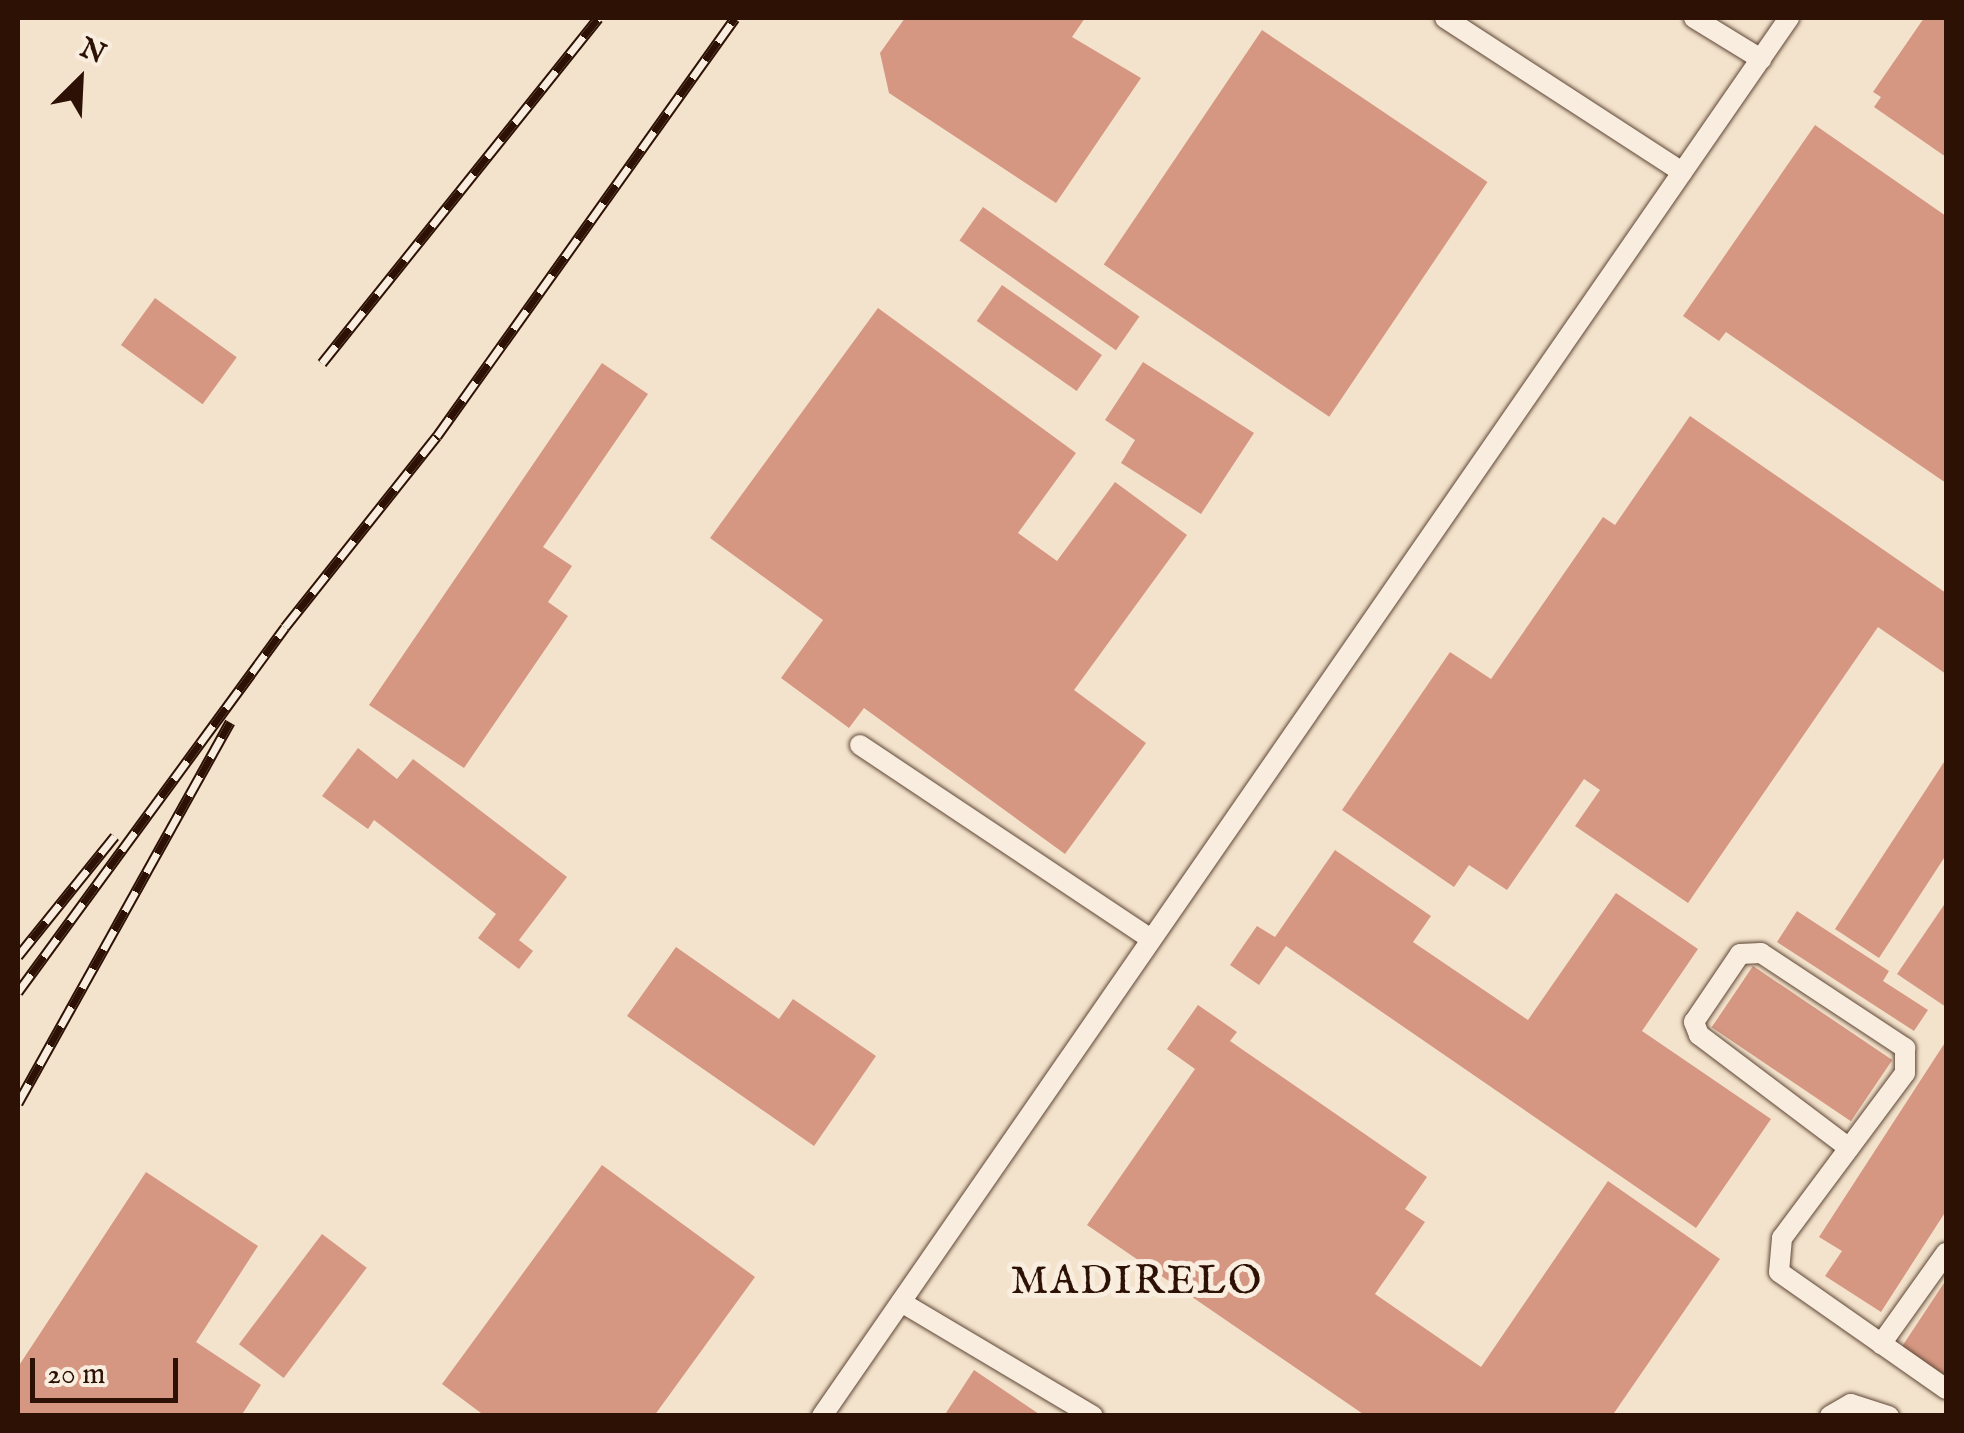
<!DOCTYPE html>
<html>
<head>
<meta charset="utf-8">
<style>
	body { margin:0 }
	#map { position:relative; width:1964px; height:1433px; overflow:hidden; background:#f4e3cc; font-family:"IM FELL English",serif }
	div>[style] { position:absolute }
	.building>* { inset:0; background:#d59782; transform-origin:0 0 }
	.roads { filter:drop-shadow(0 0 2px #5e4636) drop-shadow(0 0 2px #5e4636) }
	.service>* { height:20px; margin:-10px; padding:0 10px; transform-origin:10px; border-radius:10px; background:#f8edde }
	.rail>* { height:11px; margin-top:-5.5px; transform-origin:0; background:repeating-linear-gradient(90deg,#f8edde 0 22px,#2c1104 0 44px); box-sizing:border-box; border-block:2px solid #2c1104 }
	span { translate:-50% -50%; white-space:nowrap; text-align:center; line-height:1.15; -webkit-text-stroke:10px #f8edde; paint-order:stroke }
	.neighbourhood-label { font-size:40px; color:#2c1104; letter-spacing:2.5px }
	.frame { position:absolute; inset:0; border:20px solid #2c1104; pointer-events:none }
	.north { position:absolute; left:30px; top:30px; width:100px; height:100px; -webkit-text-stroke:8px #f8edde; paint-order:stroke; rotate:24deg; font-size:28px; font-weight:700; line-height:40px; text-align:center; color:#2c1104 }
	.north::after { content:''; display:block; margin:auto; width:35px; height:45px; background:#2c1104; clip-path:polygon(50% 0,100% 100%,50% 72%,0 100%) }
	.scale { position:absolute; left:30px; top:1358px; width:148px; height:45px; box-sizing:border-box; border:5px solid #2c1104; border-top:0; padding-left:12px; font-size:30px; line-height:35px; white-space:nowrap; color:#2c1104; -webkit-text-stroke:8px #f8edde; paint-order:stroke }
</style>
</head>
<body>
<div id="map">
	<div class="building">
		<div style="clip-path:polygon(905px 18px,1085px 18px,1072px 37px,1141px 78px,1056px 203px,889px 93px,880px 53px)"></div>
		<div style="clip-path:polygon(1924px 18px,1946px 18px,1946px 157px,1874px 107px,1881px 97px,1873px 92px)"></div>
		<div style="left:1262px;top:30px;width:272px;height:283px;rotate:34deg"></div>
		<div style="clip-path:polygon(1815px 125px,1946px 216px,1946px 483px,1726px 332px,1719px 341px,1683px 316px)"></div>
		<div style="left:983px;top:207px;width:191px;height:41px;rotate:35deg"></div>
		<div style="left:1002px;top:285px;width:122px;height:44px;rotate:35deg"></div>
		<div style="left:155px;top:298px;width:101px;height:58px;rotate:36deg"></div>
		<div style="clip-path:polygon(878px 308px,1076px 453px,1018px 533px,1057px 561px,1115px 482px,1187px 535px,1074px 690px,1146px 743px,1065px 854px,864px 708px,849px 728px,781px 678px,823px 620px,710px 538px)"></div>
		<div style="clip-path:polygon(1143px 362px,1254px 433px,1201px 514px,1121px 463px,1135px 440px,1105px 420px)"></div>
		<div style="clip-path:polygon(602px 363px,648px 394px,543px 547px,572px 566px,548px 602px,568px 616px,464px 768px,369px 705px)"></div>
		<div style="clip-path:polygon(1690px 416px,1946px 593px,1946px 674px,1878px 627px,1688px 903px,1575px 826px,1600px 790px,1584px 779px,1507px 890px,1469px 865px,1454px 887px,1342px 810px,1450px 652px,1491px 679px,1603px 517px,1615px 525px)"></div>
		<div style="clip-path:polygon(358px 748px,397px 779px,413px 759px,567px 877px,519px 940px,533px 951px,519px 969px,478px 938px,496px 914px,374px 820px,368px 829px,322px 796px)"></div>
		<div style="clip-path:polygon(1946px 759px,1946px 855px,1879px 958px,1835px 929px)"></div>
		<div style="clip-path:polygon(1335px 850px,1431px 916px,1413px 942px,1528px 1020px,1616px 893px,1698px 949px,1642px 1031px,1771px 1119px,1696px 1228px,1286px 946px,1259px 985px,1230px 965px,1257px 926px,1275px 937px)"></div>
		<div style="clip-path:polygon(1946px 902px,1946px 1007px,1897px 974px)"></div>
		<div style="clip-path:polygon(1797px 911px,1889px 971px,1883px 981px,1928px 1010px,1914px 1031px,1777px 942px)"></div>
		<div style="clip-path:polygon(676px 947px,779px 1019px,793px 999px,876px 1056px,814px 1146px,627px 1016px)"></div>
		<div style="left:1753px;top:966px;width:168px;height:74px;rotate:34deg"></div>
		<div style="clip-path:polygon(1198px 1005px,1237px 1032px,1230px 1041px,1427px 1177px,1405px 1209px,1425px 1222px,1375px 1294px,1481px 1367px,1608px 1181px,1720px 1259px,1612px 1416px,1366px 1416px,1087px 1225px,1195px 1069px,1167px 1049px)"></div>
		<div style="clip-path:polygon(1946px 1041px,1946px 1211px,1881px 1312px,1825px 1276px,1842px 1251px,1819px 1237px)"></div>
		<div style="clip-path:polygon(602px 1165px,755px 1277px,654px 1416px,485px 1416px,442px 1384px)"></div>
		<div style="clip-path:polygon(146px 1172px,258px 1246px,196px 1342px,261px 1385px,241px 1416px,18px 1416px,18px 1367px)"></div>
		<div style="left:322px;top:1234px;width:56px;height:138px;rotate:37deg"></div>
		<div style="clip-path:polygon(1946px 1280px,1946px 1378px,1901px 1348px)"></div>
		<div style="clip-path:polygon(974px 1370px,1042px 1416px,944px 1416px)"></div>
	</div>
	<div class="roads">
		<div class="service">
			<div style="left:1445px;top:18px;width:283px;rotate:33deg"></div>
			<div style="left:1694px;top:18px;width:79px;rotate:31.5deg"></div>
			<div style="left:860px;top:745px;width:350px;rotate:33.7deg"></div>
			<div style="left:1849px;top:1148px;width:188px;rotate:-143deg"></div>
			<div style="left:1699px;top:1035px;width:14px;rotate:-111deg"></div>
			<div style="left:1694px;top:1022px;width:82px;rotate:-55.9deg"></div>
			<div style="left:1740px;top:954px;width:21px;rotate:-3deg"></div>
			<div style="left:1761px;top:953px;width:173px;rotate:33.4deg"></div>
			<div style="left:1905px;top:1048px;width:25px;rotate:90deg"></div>
			<div style="left:1905px;top:1073px;width:206px;rotate:126.7deg"></div>
			<div style="left:1782px;top:1238px;width:34px;rotate:95deg"></div>
			<div style="left:1779px;top:1272px;width:204px;rotate:35deg"></div>
			<div style="left:901px;top:1302px;width:223px;rotate:30.7deg"></div>
			<div style="left:1881px;top:1344px;width:112px;rotate:-54.5deg"></div>
			<div style="left:822px;top:1416px;width:1700px;rotate:-55.33deg"></div>
			<div style="left:1830px;top:1416px;width:24px;rotate:-30deg"></div>
			<div style="left:1851px;top:1404px;width:40px;rotate:18deg"></div>
		</div>
	</div>
	<div class="rail">
		<div style="left:322px;top:363px;width:442px;rotate:-51.3deg"></div>
		<div style="left:18px;top:956px;width:154px;rotate:-51.1deg"></div>
		<div style="left:18px;top:992px;width:452px;rotate:-53.8deg"></div>
		<div style="left:285px;top:627px;width:244px;rotate:-51.5deg"></div>
		<div style="left:437px;top:436px;width:513px;rotate:-54.51deg"></div>
		<div style="left:18px;top:1103px;width:436px;rotate:-60.9deg"></div>
	</div>
	<div class="neighbourhood-label">
		<span style="left:1137px;top:1283px">MADIRELO</span>
	</div>
	<div class="frame"></div>
	<div class="north">N</div>
	<div class="scale">20 m</div>
</div>
</body>
</html>
